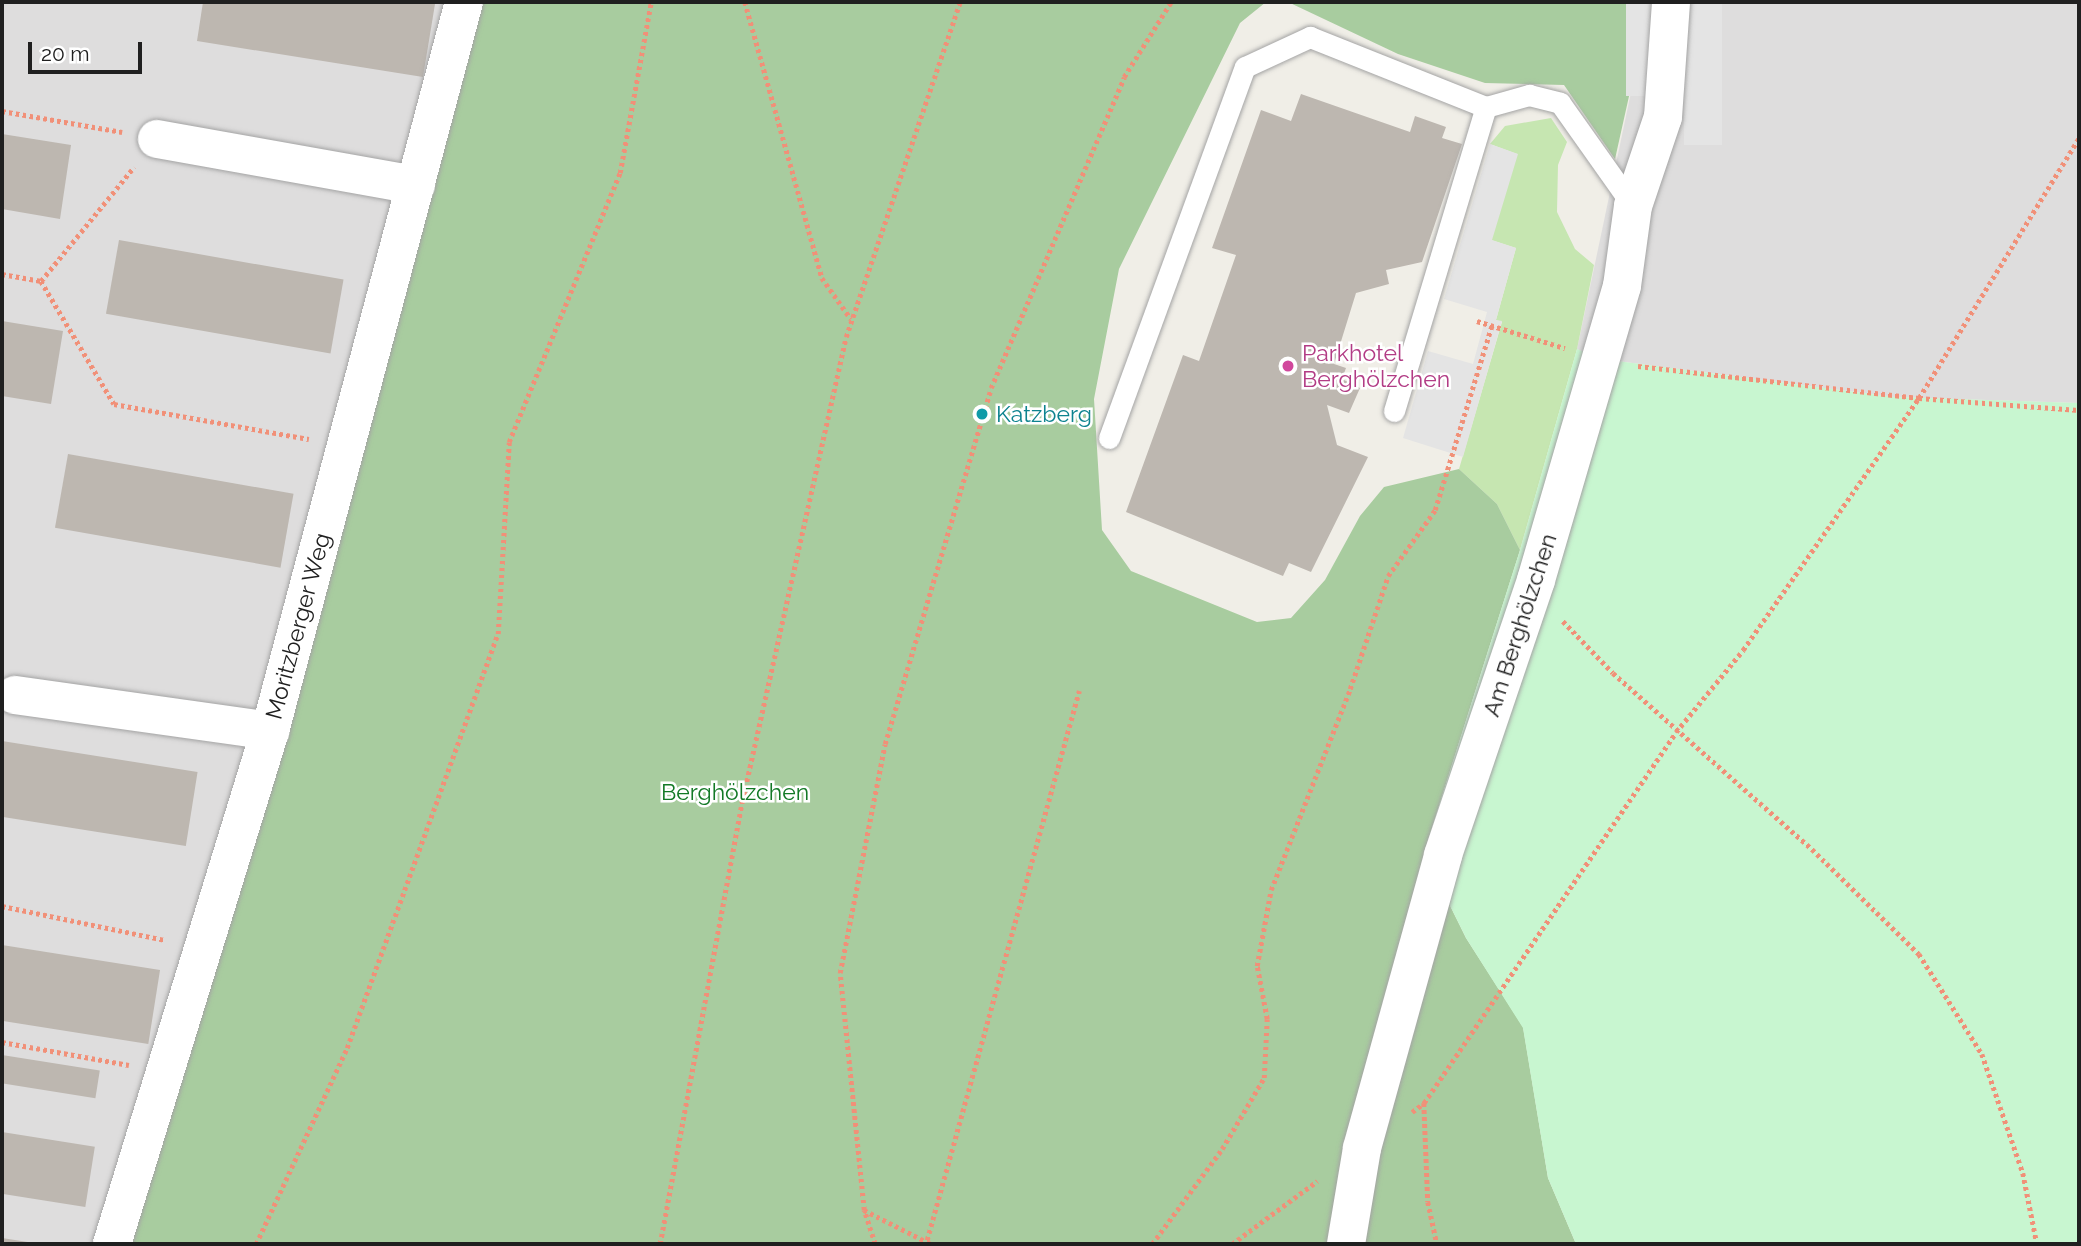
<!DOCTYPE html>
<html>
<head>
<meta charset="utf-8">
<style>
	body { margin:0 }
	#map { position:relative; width:2081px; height:1246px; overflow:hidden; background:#f0eee7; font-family:Raleway,sans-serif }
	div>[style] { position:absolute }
	.residential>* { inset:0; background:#dedddd }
	.grass>* { inset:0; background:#c6e6b1 }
	.forest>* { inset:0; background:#a8cc9f }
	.park>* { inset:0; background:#c8f6d0 }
	.parking>* { inset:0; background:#e4e4e4; transform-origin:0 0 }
	.building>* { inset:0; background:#bdb7b0; transform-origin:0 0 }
	.path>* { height:4.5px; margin-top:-2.25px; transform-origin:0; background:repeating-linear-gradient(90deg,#f19078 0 3.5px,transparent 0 7px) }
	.roads { filter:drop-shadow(0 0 2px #a4a4a4) drop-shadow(0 0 2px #a4a4a4) }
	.service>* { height:21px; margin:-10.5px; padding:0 10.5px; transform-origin:10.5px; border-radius:10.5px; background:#fff }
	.minor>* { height:38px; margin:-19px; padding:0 19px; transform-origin:19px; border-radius:19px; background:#fff }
	.dots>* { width:19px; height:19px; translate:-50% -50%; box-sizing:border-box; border:4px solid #fff; border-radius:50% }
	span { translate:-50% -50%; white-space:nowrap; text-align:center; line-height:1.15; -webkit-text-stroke:5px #fff; paint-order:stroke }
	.hotel-label { font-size:23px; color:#b23c85 }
	.left { translate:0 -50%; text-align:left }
	.culture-label { font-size:23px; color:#0d838f }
	.street-label { font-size:23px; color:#202020 }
	.park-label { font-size:23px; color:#137926 }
	.frame { position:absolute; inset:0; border:4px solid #202020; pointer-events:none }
	.scale { position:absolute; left:28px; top:42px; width:114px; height:32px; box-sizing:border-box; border:4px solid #202020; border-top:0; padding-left:9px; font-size:21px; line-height:24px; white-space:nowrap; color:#202020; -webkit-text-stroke:5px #fff; paint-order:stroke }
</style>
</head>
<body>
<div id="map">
	<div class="residential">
		<div style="clip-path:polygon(2px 2px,478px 2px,124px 1244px,2px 1244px)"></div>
		<div style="clip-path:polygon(1650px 2px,2079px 2px,2079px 403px,1894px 397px,1602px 359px,1577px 349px)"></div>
	</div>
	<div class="grass">
		<div style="clip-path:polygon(1551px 118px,1567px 142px,1558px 165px,1557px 212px,1575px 249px,1594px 265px,1577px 349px,1520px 550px,1497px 504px,1459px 469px,1502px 322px,1496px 320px,1516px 248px,1491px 240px,1517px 154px,1490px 144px,1505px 126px)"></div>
	</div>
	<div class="forest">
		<div style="clip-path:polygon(478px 2px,1266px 2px,1240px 23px,1119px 269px,1094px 399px,1102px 530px,1131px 571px,1257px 622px,1291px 618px,1325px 580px,1360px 516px,1384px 487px,1459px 469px,1497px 504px,1520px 550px,1424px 853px,1466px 938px,1523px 1027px,1548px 1178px,1576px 1244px,124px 1244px)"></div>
		<div style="clip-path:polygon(1288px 2px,1650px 2px,1615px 159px,1564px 85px,1485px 83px,1398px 54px)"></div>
	</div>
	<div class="park">
		<div style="clip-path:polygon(1577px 349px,1602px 359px,1894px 397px,2079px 403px,2079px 1244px,1576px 1244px,1548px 1178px,1523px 1028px,1466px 938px,1424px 853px,1520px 550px)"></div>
	</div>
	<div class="parking">
		<div style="left:1626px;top:2px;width:28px;height:94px"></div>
		<div style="left:1684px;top:2px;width:38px;height:143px"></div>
		<div style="clip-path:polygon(1490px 144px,1518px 154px,1492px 240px,1516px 248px,1496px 320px,1502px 321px,1463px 457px,1403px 438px,1428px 351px,1473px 364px,1487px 312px,1444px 299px)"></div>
	</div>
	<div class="building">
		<div style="clip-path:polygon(203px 2px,435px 4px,423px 77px,197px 41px)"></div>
		<div style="clip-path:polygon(1301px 94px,1410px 132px,1415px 116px,1446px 127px,1442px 138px,1462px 144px,1422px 262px,1386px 270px,1389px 284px,1356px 293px,1334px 364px,1346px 368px,1342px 379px,1360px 388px,1349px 413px,1327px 405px,1337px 445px,1368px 457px,1311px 572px,1289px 563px,1283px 576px,1126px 512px,1183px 355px,1199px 361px,1236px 255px,1212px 248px,1261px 110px,1291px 121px)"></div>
		<div style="clip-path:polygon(2px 134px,71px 145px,60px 219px,2px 209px)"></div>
		<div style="left:119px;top:240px;width:228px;height:75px;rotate:10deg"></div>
		<div style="clip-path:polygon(2px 321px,63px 331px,51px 404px,2px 396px)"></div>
		<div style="left:68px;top:454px;width:229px;height:75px;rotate:10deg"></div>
		<div style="left:2px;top:741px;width:198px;height:75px;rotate:9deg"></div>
		<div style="left:2px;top:945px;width:160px;height:75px;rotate:9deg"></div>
		<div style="left:2px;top:1055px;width:99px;height:28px;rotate:9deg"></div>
		<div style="left:2px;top:1132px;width:94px;height:61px;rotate:9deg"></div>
		<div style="clip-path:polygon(2px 1238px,34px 1243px,34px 1244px,2px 1244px)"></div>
	</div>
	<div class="path">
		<div style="left:745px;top:2px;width:287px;rotate:74.4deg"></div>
		<div style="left:822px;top:278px;width:50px;rotate:54.7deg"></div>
		<div style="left:2px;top:111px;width:122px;rotate:9.9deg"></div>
		<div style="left:2px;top:274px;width:40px;rotate:10deg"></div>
		<div style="left:41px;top:281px;width:147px;rotate:-50.8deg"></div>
		<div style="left:41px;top:281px;width:143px;rotate:59.3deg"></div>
		<div style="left:114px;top:404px;width:198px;rotate:10.2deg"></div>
		<div style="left:1477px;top:321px;width:92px;rotate:17.1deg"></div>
		<div style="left:1638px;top:366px;width:283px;rotate:6.5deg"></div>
		<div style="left:1919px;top:398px;width:160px;rotate:4.3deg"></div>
		<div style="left:1563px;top:621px;width:72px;rotate:46.1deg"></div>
		<div style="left:1613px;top:673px;width:266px;rotate:41.5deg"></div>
		<div style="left:1812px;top:849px;width:150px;rotate:44.5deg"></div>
		<div style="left:1919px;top:954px;width:118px;rotate:57.8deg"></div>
		<div style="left:1982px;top:1054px;width:126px;rotate:71deg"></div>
		<div style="left:2023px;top:1173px;width:72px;rotate:78.8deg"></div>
		<div style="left:2px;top:906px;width:167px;rotate:11.8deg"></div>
		<div style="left:2px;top:1042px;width:129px;rotate:10.3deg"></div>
		<div style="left:1424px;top:1103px;width:99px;rotate:87.7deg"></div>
		<div style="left:1428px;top:1202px;width:43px;rotate:77.9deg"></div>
		<div style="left:1412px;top:1112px;width:15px;rotate:-37deg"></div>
		<div style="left:1424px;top:1103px;width:448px;rotate:-55.8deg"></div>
		<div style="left:1676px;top:732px;width:106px;rotate:-50.7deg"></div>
		<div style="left:1743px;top:650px;width:307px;rotate:-55.1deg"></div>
		<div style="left:1919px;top:398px;width:305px;rotate:-58.4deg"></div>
		<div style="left:864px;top:1210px;width:75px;rotate:26.9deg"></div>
		<div style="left:927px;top:1240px;width:570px;rotate:-74.52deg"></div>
		<div style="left:256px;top:1244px;width:216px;rotate:-65.1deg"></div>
		<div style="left:347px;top:1048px;width:441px;rotate:-70deg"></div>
		<div style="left:498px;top:634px;width:192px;rotate:-86.7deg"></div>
		<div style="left:509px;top:442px;width:291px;rotate:-67.6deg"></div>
		<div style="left:620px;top:173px;width:174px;rotate:-79.7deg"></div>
		<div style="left:660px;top:1244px;width:450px;rotate:-79.5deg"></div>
		<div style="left:742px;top:802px;width:476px;rotate:-77.4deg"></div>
		<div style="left:846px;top:337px;width:354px;rotate:-71.2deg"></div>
		<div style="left:875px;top:1244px;width:36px;rotate:-108deg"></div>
		<div style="left:864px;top:1210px;width:238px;rotate:-95.8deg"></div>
		<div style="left:840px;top:973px;width:233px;rotate:-78.9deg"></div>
		<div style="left:885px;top:744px;width:371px;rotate:-73.4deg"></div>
		<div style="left:991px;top:388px;width:338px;rotate:-66.8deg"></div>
		<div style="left:1124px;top:77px;width:89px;rotate:-57.9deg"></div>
		<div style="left:1152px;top:1244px;width:118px;rotate:-53.6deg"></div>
		<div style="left:1222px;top:1149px;width:82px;rotate:-59.4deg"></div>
		<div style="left:1264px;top:1078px;width:59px;rotate:-87.1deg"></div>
		<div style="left:1267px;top:1019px;width:54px;rotate:-100.7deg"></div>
		<div style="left:1257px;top:966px;width:77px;rotate:-79.6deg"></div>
		<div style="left:1271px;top:890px;width:216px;rotate:-68.5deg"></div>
		<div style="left:1350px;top:689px;width:119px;rotate:-71.4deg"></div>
		<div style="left:1388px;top:576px;width:81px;rotate:-54.5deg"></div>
		<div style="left:1435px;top:510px;width:194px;rotate:-72.9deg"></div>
		<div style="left:1232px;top:1244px;width:106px;rotate:-36.5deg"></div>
	</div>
	<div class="roads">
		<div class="service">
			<div style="left:1394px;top:411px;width:318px;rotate:-73.2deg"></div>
			<div style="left:1109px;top:438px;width:395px;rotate:-69.9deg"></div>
			<div style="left:1245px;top:67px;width:72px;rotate:-24.8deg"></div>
			<div style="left:1310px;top:37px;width:189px;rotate:21.7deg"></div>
			<div style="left:1486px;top:107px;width:45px;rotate:-15.6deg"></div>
			<div style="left:1529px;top:95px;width:32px;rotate:14deg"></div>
			<div style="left:1560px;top:103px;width:126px;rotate:54.7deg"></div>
		</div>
		<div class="minor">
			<div style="left:157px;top:139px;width:263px;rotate:10.1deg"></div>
			<div style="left:15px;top:695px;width:258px;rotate:8deg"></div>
			<div style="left:112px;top:1244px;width:537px;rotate:-72.88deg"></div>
			<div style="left:270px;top:731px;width:754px;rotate:-75.1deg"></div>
			<div style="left:1346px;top:1244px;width:97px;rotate:-80.5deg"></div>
			<div style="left:1362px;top:1148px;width:304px;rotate:-74.5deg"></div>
			<div style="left:1443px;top:855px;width:290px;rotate:-71.3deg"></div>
			<div style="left:1536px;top:580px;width:306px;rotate:-73.7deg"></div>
			<div style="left:1622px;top:286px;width:81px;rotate:-82.2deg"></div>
			<div style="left:1633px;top:206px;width:94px;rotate:-71.4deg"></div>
			<div style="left:1663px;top:117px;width:115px;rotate:-86deg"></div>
		</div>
	</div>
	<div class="dots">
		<div style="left:1288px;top:366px;background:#d1479c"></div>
		<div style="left:982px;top:414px;background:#0f9aa8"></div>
	</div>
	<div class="hotel-label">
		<span class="left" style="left:1302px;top:366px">Parkhotel<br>Berghölzchen</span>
	</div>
	<div class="culture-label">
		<span class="left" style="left:996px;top:414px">Katzberg</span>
	</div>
	<div class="street-label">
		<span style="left:1520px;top:625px;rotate:-72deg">Am Berghölzchen</span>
		<span style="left:298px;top:626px;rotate:-75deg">Moritzberger Weg</span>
	</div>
	<div class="park-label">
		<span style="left:735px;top:792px">Berghölzchen</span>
	</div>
	<div class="frame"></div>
	<div class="scale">20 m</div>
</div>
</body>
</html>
